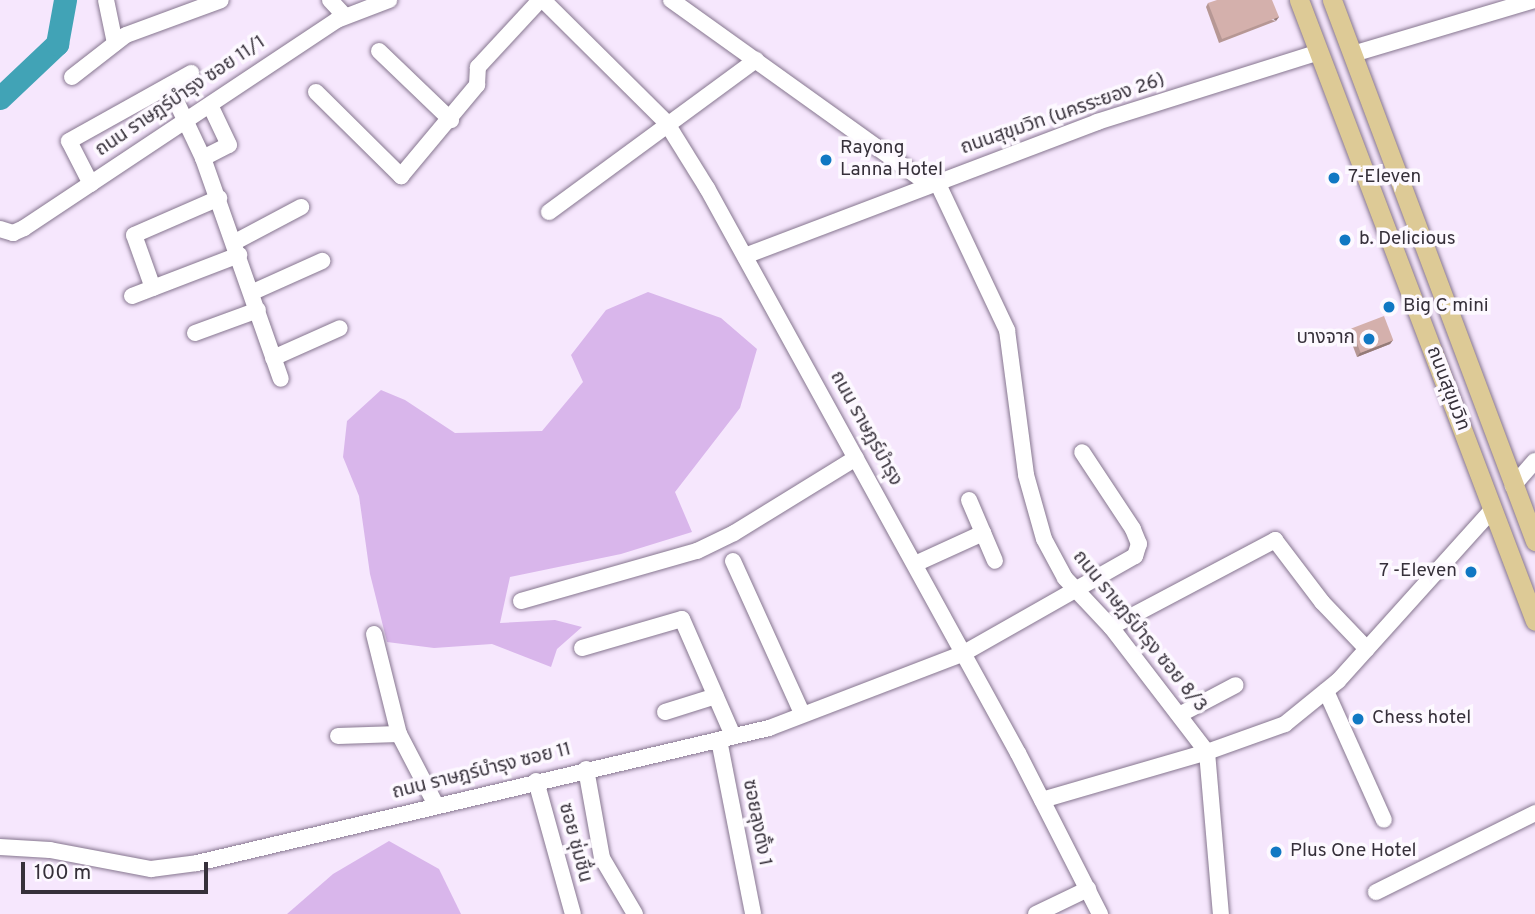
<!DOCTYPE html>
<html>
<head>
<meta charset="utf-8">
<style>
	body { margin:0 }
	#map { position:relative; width:1535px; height:914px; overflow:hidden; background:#f6e7fd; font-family:Overpass,"Noto Sans Thai",sans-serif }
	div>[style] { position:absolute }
	.green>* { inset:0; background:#d9b6eb }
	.river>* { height:23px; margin:-11.5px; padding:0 11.5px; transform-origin:11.5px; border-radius:11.5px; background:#41a3b6 }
	.roads { filter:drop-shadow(0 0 2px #86768f) drop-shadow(0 0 2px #86768f) }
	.minor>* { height:16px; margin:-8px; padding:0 8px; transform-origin:8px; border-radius:8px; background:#fff }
	.major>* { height:19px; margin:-9.5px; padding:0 9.5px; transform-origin:9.5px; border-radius:9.5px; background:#ddca96 }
	.wall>* { inset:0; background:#b69794 }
	.shaded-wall>* { inset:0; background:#947b78; transform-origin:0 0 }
	.building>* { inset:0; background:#d4b0ac; transform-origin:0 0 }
	.dots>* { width:19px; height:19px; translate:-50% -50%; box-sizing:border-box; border:4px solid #fdf9ff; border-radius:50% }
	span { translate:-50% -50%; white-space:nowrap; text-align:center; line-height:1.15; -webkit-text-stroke:7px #fdf9ff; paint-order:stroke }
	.street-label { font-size:19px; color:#36303a }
	.poi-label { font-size:19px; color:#36303a }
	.left { translate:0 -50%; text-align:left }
	.right { translate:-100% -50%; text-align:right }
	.scale { position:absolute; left:21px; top:862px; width:187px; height:32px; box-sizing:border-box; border:4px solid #36303a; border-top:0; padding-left:9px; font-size:21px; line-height:24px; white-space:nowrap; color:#36303a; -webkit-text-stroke:5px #fdf9ff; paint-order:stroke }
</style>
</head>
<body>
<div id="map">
	<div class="green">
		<div style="clip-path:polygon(648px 292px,721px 318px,757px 349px,740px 408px,675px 492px,692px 532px,621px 554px,510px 577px,500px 623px,555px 620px,582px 627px,557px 649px,551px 667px,492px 644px,434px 648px,387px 642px,370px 574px,359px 496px,343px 457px,347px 421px,381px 390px,405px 400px,455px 433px,542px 431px,583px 382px,571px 355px,606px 310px)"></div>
		<div style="clip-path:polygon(389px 841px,439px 869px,461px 914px,287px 914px,333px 874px)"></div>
	</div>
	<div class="river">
		<div style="left:0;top:98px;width:79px;rotate:-43.5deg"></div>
		<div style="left:57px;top:44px;width:45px;rotate:-79.7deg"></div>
	</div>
	<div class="roads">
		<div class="minor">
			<div style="left:106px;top:0;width:44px;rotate:78.2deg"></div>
			<div style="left:330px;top:0;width:22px;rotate:47deg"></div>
			<div style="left:543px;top:0;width:173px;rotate:44.8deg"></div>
			<div style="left:666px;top:122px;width:78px;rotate:58.2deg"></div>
			<div style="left:707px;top:188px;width:645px;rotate:61.17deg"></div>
			<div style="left:1018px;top:753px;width:181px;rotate:63deg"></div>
			<div style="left:671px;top:0;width:316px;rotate:35.6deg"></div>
			<div style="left:379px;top:51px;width:100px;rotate:43.8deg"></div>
			<div style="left:1353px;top:54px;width:189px;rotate:-16.6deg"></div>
			<div style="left:72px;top:77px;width:68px;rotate:-37.9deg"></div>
			<div style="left:126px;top:35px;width:101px;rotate:-20.2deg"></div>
			<div style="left:169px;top:86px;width:80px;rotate:64.7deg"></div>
			<div style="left:203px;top:158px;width:234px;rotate:70.6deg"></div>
			<div style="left:316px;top:92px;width:120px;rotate:44.7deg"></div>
			<div style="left:401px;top:176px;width:119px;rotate:-50.1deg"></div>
			<div style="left:477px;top:85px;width:18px;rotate:-87deg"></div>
			<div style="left:478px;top:67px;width:91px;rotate:-47.2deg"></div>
			<div style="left:203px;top:158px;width:29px;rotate:-27deg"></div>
			<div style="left:229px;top:145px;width:44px;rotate:-115.4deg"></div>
			<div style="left:937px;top:182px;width:164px;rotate:64.7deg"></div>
			<div style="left:1007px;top:330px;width:146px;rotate:82.5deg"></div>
			<div style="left:1026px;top:475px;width:66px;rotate:74.3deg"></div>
			<div style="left:1044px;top:539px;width:44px;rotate:61.7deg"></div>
			<div style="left:1065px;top:578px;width:67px;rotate:46.8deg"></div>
			<div style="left:1111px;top:627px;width:158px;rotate:52.5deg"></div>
			<div style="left:1207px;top:752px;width:163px;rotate:85.1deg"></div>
			<div style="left:91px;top:184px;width:48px;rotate:-117.1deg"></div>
			<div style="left:69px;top:141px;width:140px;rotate:-29.1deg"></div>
			<div style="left:549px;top:212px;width:257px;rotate:-36.3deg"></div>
			<div style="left:0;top:229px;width:14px;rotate:17deg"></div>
			<div style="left:13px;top:233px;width:12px;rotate:-24deg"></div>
			<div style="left:24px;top:228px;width:376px;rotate:-33.6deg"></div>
			<div style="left:337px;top:20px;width:56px;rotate:-21deg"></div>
			<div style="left:235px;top:242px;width:75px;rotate:-27.9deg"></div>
			<div style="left:745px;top:256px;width:377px;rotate:-20.8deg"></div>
			<div style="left:1097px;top:122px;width:233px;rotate:-17.5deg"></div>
			<div style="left:153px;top:288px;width:56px;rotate:-109.7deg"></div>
			<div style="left:134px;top:235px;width:93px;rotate:-23.5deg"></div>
			<div style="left:253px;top:292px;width:76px;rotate:-24.2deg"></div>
			<div style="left:132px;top:296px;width:115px;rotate:-21deg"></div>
			<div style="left:195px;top:333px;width:67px;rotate:-20.1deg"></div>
			<div style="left:273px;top:358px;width:73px;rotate:-24.1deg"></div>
			<div style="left:1513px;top:486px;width:33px;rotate:-49deg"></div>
			<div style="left:969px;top:500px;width:66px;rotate:66.9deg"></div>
			<div style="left:733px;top:561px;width:167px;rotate:65.6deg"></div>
			<div style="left:915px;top:564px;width:75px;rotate:-24.5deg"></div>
			<div style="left:521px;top:601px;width:183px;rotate:-15.9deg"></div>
			<div style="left:697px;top:551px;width:41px;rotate:-25.9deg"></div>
			<div style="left:734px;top:533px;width:143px;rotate:-31.6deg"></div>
			<div style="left:1111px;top:627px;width:186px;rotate:-27.9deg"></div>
			<div style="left:1275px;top:540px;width:78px;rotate:52.8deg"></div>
			<div style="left:1322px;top:602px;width:65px;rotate:46.2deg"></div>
			<div style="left:374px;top:634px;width:103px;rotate:76deg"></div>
			<div style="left:399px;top:734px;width:80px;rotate:62.5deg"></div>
			<div style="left:582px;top:648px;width:104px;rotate:-16.2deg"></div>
			<div style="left:682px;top:619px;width:128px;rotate:66.4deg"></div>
			<div style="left:1326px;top:691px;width:141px;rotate:65.8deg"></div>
			<div style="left:665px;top:712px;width:53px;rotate:-17.4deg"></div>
			<div style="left:1179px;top:715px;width:64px;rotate:-27.8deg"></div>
			<div style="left:338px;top:736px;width:61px;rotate:-1.9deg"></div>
			<div style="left:719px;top:740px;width:177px;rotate:78.9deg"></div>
			<div style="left:586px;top:769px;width:90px;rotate:79.8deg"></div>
			<div style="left:602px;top:858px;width:65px;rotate:59.5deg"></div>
			<div style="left:536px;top:781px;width:138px;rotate:74.5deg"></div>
			<div style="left:1042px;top:800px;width:172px;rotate:-16.2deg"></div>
			<div style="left:1207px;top:752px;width:83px;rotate:-19.7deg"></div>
			<div style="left:1285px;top:724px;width:68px;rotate:-39.1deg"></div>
			<div style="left:1338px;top:681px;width:232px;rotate:-48deg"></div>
			<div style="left:0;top:847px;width:50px;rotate:3.4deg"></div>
			<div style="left:50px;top:850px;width:103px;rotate:10.7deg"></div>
			<div style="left:151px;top:869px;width:46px;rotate:-7.4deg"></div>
			<div style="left:197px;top:863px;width:588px;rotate:-13.28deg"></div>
			<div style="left:769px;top:728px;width:209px;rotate:-21deg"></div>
			<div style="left:964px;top:653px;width:197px;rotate:-29.6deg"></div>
			<div style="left:1135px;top:556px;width:13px;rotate:-72deg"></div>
			<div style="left:1139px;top:544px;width:16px;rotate:-112deg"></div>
			<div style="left:1133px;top:529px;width:92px;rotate:-123.5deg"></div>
			<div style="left:1376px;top:892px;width:178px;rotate:-26.4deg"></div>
			<div style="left:1036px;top:914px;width:58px;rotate:-25.7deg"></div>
		</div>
		<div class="major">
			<div style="left:1299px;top:0;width:664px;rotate:69.19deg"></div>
			<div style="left:1332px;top:0;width:578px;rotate:69.43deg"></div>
		</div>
	</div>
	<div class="wall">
		<div style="clip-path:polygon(1208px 3px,1276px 21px,1219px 43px,1206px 7px)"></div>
		<div style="clip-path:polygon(1351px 329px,1393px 340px,1390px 344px,1357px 357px,1348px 333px)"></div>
	</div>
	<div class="shaded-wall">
		<div style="left:1279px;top:17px;width:5px;height:61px;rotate:127deg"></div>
		<div style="clip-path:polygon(1393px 340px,1390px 344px,1357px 357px,1360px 353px)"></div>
	</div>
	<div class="building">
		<div style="clip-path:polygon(1217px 0,1272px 0,1279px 17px,1222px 39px,1208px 3px)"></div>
		<div style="left:1384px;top:316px;width:26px;height:35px;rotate:69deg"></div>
	</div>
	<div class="dots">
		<div style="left:826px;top:160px;background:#1078c3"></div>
		<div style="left:1334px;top:178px;background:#1078c3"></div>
		<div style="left:1345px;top:240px;background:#1078c3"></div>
		<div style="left:1389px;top:307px;background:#1078c3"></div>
		<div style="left:1369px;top:339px;background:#1078c3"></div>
		<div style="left:1471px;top:572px;background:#1078c3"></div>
		<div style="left:1358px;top:719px;background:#1078c3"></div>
		<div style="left:1276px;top:852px;background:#1078c3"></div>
	</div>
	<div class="street-label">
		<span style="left:181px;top:97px;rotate:-34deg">ถนน ราษฎร์บำรุง ซอย 11/1</span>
		<span style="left:1063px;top:115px;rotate:-19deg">ถนนสุขุมวิท (นครระยอง 26)</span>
		<span style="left:1447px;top:389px;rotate:69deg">ถนนสุขุมวิท</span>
		<span style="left:865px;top:429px;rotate:61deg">ถนน ราษฎร์บำรุง</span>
		<span style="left:1139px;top:632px;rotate:51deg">ถนน ราษฎร์บำรุง ซอย 8/3</span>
		<span style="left:482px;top:772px;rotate:-14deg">ถนน ราษฎร์บำรุง ซอย 11</span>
		<span style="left:756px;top:823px;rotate:79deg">ซอยลุงตั้ง 1</span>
		<span style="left:574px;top:843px;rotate:75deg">ซอย ชุ่มชื่น</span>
	</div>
	<div class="poi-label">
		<span class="left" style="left:840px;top:160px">Rayong<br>Lanna Hotel</span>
		<span class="left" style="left:1348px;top:178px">7-Eleven</span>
		<span class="left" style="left:1359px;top:240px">b. Delicious</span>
		<span class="left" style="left:1403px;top:307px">Big C mini</span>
		<span class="right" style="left:1355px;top:339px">บางจาก</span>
		<span class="right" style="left:1457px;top:572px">7 -Eleven</span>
		<span class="left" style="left:1372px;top:719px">Chess hotel</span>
		<span class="left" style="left:1290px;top:852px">Plus One Hotel</span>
	</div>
	<div class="scale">100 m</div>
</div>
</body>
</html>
